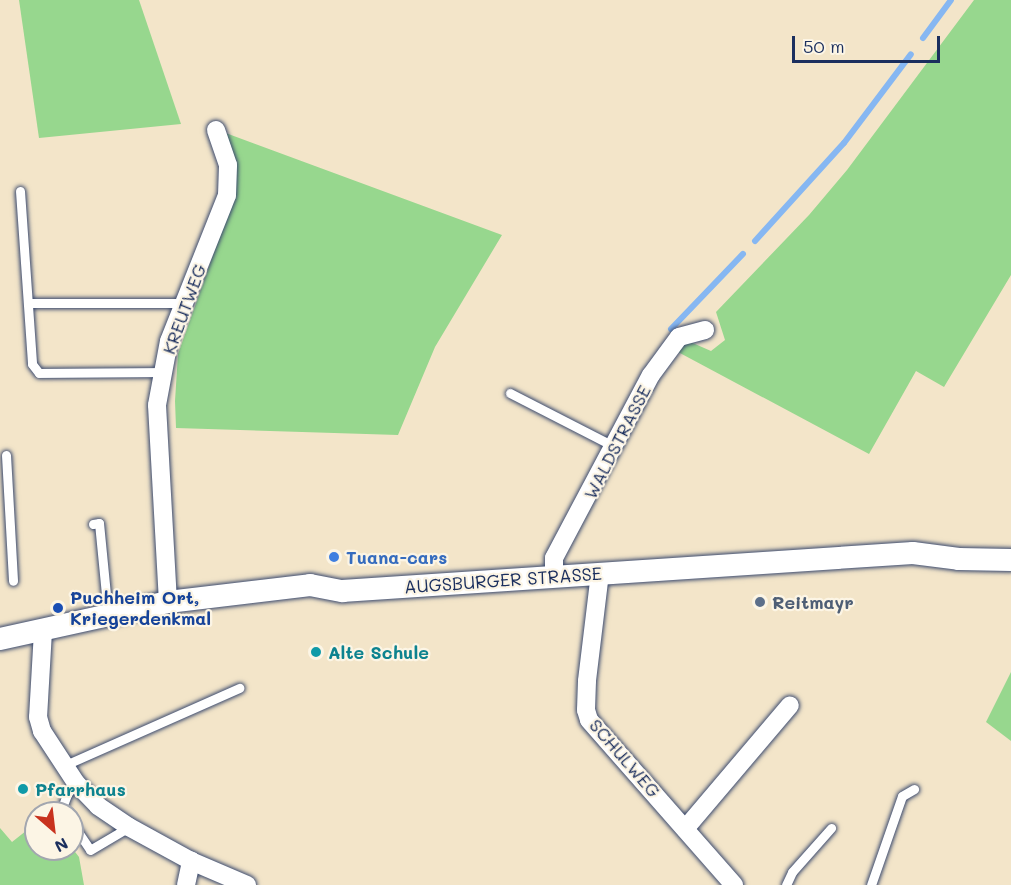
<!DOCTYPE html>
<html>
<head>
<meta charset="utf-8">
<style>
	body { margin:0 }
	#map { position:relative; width:1011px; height:885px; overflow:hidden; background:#f3e5c9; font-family:Mali,sans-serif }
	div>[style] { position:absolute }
	.green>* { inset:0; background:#97d78e }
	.stream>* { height:6px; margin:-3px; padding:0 3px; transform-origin:3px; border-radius:3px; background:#86b7f2 }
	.roads { filter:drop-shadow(0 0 2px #3b4a6e) drop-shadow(0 0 2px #3b4a6e) }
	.service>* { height:9px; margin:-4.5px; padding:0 4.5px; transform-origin:4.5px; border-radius:4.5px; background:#fff }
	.minor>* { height:18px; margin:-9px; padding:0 9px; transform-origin:9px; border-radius:9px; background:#fff }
	.tertiary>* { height:22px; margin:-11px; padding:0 11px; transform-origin:11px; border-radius:11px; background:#fff }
	.dots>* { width:16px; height:16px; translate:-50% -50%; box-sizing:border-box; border:3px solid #fcf5e5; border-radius:50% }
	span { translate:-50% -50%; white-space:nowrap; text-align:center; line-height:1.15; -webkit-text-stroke:4.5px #fcf5e5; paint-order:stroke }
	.street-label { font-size:18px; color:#1b2f5e }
	.shop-label { font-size:18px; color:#366cbe; font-weight:700 }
	.left { translate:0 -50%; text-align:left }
	.transit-label { font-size:18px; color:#164399; font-weight:700 }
	.service-label { font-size:18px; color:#4e5e75; font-weight:700 }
	.culture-label { font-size:18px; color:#0d838f; font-weight:700 }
	.north { position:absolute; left:24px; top:801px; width:60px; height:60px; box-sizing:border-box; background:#fcf5e5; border:2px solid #a2a6af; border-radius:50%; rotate:152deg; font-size:16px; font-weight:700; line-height:24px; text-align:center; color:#1b2f5e }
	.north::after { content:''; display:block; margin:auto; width:21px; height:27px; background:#c8321e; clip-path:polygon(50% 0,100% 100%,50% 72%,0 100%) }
	.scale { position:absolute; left:792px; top:36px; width:148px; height:27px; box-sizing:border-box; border:3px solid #1b2f5e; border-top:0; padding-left:8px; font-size:18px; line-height:21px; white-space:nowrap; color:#1b2f5e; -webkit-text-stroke:4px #fcf5e5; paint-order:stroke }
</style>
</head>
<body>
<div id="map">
	<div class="green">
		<div style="clip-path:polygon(19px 0,139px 0,181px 124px,39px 138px)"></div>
		<div style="clip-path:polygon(974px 0,1011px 0,1011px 275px,944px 387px,916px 371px,869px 454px,678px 352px,679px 337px,711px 351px,725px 340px,716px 312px,809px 215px,847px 170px)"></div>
		<div style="clip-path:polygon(223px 132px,502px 235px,435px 347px,398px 435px,176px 428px,175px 401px,178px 354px,233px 199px)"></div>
		<div style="clip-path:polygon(1011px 672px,1011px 741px,986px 722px)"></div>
		<div style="clip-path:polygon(36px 823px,36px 849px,72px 848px,79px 857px,84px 885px,0 885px,0 828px,12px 842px)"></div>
	</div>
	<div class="stream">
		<div style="left:923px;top:38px;width:47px;rotate:-53.6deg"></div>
		<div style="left:755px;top:241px;width:132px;rotate:-47.8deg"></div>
		<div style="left:844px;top:143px;width:111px;rotate:-53deg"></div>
		<div style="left:671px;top:329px;width:104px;rotate:-46.2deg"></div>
	</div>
	<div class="roads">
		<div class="service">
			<div style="left:20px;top:191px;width:173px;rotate:86deg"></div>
			<div style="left:32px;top:364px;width:11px;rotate:52deg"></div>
			<div style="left:39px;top:373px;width:124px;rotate:-0.5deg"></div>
			<div style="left:30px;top:303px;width:154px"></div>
			<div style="left:510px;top:393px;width:116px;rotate:27.2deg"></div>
			<div style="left:6px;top:455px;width:126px;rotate:86.8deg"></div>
			<div style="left:93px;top:524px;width:6px;rotate:-9deg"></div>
			<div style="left:99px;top:523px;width:91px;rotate:84.4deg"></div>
			<div style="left:63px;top:766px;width:193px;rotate:-23.9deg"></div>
			<div style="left:65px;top:813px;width:6px;rotate:-121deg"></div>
			<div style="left:62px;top:808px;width:15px;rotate:-70deg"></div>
			<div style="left:67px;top:794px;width:14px;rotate:-51deg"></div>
			<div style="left:72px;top:823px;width:32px;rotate:56deg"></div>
			<div style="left:90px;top:850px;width:45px;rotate:-30.5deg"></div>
			<div style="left:786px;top:885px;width:14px;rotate:-65deg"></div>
			<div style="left:792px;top:872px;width:59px;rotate:-48.4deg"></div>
			<div style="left:871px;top:885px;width:94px;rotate:-70.8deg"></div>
			<div style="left:902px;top:796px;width:14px;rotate:-30deg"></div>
		</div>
		<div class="minor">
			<div style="left:600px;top:573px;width:109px;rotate:96.9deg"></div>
			<div style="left:587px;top:681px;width:29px;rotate:92deg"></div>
			<div style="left:586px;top:710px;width:10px;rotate:73deg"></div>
			<div style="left:589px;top:720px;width:220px;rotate:48.7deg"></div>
			<div style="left:554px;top:577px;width:19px;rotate:-90deg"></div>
			<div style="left:554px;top:558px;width:207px;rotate:-62.1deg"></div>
			<div style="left:651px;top:375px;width:47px;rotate:-53.6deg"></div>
			<div style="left:679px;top:337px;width:27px;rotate:-15deg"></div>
			<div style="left:168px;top:602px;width:197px;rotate:-93.2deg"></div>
			<div style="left:157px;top:405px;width:65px;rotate:-79.4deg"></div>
			<div style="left:169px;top:341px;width:157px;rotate:-68.3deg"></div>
			<div style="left:227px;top:195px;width:30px;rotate:-88deg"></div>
			<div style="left:228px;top:165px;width:37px;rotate:-109deg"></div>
			<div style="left:43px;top:631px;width:86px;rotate:93.3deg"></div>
			<div style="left:38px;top:717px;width:15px;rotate:74deg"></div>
			<div style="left:42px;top:731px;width:62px;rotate:56.8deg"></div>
			<div style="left:76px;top:783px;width:32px;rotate:46deg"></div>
			<div style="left:98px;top:806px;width:37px;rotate:34deg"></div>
			<div style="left:129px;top:827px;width:71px;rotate:28.7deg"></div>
			<div style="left:191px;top:861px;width:61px;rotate:23.2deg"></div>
			<div style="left:685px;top:829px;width:162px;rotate:-49.7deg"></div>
			<div style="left:186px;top:885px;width:25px;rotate:-78deg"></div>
		</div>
		<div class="tertiary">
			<div style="left:0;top:639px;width:172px;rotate:-12.4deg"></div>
			<div style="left:168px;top:602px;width:143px;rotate:-6.8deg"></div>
			<div style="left:310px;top:585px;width:33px;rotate:11deg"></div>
			<div style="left:342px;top:591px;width:572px;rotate:-3.81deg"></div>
			<div style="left:913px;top:553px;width:46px;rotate:7.4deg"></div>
			<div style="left:959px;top:559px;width:52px;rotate:1.1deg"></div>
		</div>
	</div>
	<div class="dots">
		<div style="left:334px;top:557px;background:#3f7fe0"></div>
		<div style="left:760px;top:602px;background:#5c6f8a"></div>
		<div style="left:58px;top:608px;background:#1a4fb4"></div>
		<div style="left:316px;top:652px;background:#0f9aa8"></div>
		<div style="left:23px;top:789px;background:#0f9aa8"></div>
	</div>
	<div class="street-label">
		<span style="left:184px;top:309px;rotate:-70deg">KREUTWEG</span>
		<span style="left:617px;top:442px;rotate:-63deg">WALDSTRASSE</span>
		<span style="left:503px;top:580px;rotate:-4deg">AUGSBURGER STRASSE</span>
		<span style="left:625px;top:758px;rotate:49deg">SCHULWEG</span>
	</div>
	<div class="shop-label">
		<span class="left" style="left:346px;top:557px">Tuana-cars</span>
	</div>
	<div class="transit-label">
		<span class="left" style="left:70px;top:608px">Puchheim Ort,<br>Kriegerdenkmal</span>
	</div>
	<div class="service-label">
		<span class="left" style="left:772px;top:602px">Reitmayr</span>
	</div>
	<div class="culture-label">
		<span class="left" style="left:328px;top:652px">Alte Schule</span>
		<span class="left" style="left:35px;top:789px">Pfarrhaus</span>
	</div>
	<div class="north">N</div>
	<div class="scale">50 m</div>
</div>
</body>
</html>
